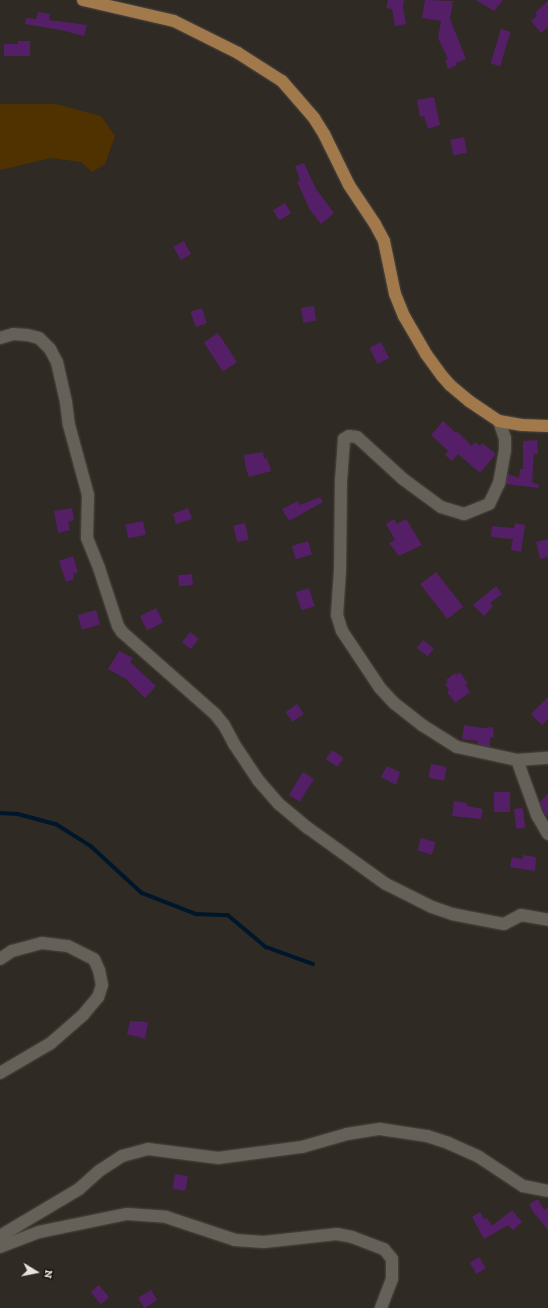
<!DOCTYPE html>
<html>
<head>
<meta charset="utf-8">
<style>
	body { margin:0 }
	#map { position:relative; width:548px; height:1308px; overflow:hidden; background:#2f2a23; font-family:"Zilla Slab",serif }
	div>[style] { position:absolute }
	.green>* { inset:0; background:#4f3200 }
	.stream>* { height:3.5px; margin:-1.75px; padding:0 1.75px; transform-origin:1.75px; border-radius:1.75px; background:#00172b }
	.building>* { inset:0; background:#551f68; transform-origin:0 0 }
	.roads { filter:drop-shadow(0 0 1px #4d4843) drop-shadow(0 0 1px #4d4843) }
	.minor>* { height:12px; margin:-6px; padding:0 6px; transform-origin:6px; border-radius:6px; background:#656058 }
	.major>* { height:12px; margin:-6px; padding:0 6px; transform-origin:6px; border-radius:6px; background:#a1794b }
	span { translate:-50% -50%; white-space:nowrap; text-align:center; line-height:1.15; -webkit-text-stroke:3.5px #151310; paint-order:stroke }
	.north { position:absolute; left:16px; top:1252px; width:40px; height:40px; -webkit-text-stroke:3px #151310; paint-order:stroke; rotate:100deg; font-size:11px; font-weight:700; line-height:16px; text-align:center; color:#e7e3df }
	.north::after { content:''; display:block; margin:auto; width:14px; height:18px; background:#e7e3df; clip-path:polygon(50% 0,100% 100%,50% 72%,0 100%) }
</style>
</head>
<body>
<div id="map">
	<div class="green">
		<div style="clip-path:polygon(0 104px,56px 104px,101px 116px,115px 136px,105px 164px,92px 172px,81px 162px,51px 158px,0 170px)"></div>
	</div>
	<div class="stream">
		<div style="left:0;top:813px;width:18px;rotate:3deg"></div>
		<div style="left:18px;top:814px;width:39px;rotate:15deg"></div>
		<div style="left:56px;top:824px;width:41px;rotate:32.2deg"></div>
		<div style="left:91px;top:846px;width:69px;rotate:42.7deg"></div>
		<div style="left:142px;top:893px;width:58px;rotate:21.3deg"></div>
		<div style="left:196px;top:914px;width:32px;rotate:2deg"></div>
		<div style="left:228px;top:915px;width:50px;rotate:40.1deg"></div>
		<div style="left:266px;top:947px;width:50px;rotate:19.9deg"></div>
	</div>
	<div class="building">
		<div style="clip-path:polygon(388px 0,404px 0,403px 7px,406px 24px,395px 26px,392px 9px,386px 8px)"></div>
		<div style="clip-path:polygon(425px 0,453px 1px,450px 19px,466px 59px,456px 63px,457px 65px,448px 69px,445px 60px,448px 59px,438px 38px,441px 21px,422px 18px)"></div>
		<div style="clip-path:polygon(476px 0,503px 0,494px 11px)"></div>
		<div style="clip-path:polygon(548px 1px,548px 27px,541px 33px,531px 21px,537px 16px,535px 13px)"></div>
		<div style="clip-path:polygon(38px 12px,50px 14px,49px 20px,87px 25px,84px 36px,61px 30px,25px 24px,26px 18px,36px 19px)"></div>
		<div style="left:501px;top:29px;width:10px;height:36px;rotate:17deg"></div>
		<div style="clip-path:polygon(18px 41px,30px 41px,30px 56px,4px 56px,4px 44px,18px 44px)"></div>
		<div style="clip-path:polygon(434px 97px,440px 125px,428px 129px,424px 116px,420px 117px,417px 100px)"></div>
		<div style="left:464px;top:137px;width:16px;height:14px;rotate:79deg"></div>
		<div style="clip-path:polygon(304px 163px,316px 189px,334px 213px,321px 224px,310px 210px,297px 182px,300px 180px,295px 166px)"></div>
		<div style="left:285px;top:203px;width:12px;height:14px;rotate:59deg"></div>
		<div style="left:184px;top:241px;width:15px;height:12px;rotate:62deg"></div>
		<div style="left:314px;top:306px;width:15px;height:13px;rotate:82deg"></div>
		<div style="left:202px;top:308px;width:16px;height:12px;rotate:72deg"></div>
		<div style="left:218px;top:333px;width:35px;height:17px;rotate:57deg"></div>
		<div style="left:381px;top:342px;width:18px;height:13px;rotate:63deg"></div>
		<div style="clip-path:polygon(443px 421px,456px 433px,457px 431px,472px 446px,475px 442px,480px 446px,482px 443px,496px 454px,480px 473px,458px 454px,452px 461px,445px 455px,448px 451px,431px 435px)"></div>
		<div style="clip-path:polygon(537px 440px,538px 454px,534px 454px,532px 482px,539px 485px,539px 488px,506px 484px,508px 474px,519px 478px,520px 469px,523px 469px,523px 441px)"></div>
		<div style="clip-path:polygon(263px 452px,264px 459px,267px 458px,271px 471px,249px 477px,245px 465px,244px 455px)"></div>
		<div style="clip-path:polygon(320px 497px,323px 502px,289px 521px,282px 509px,298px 501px,300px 505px)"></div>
		<div style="clip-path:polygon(72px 508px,74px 520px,68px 522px,70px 530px,58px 533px,54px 511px)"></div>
		<div style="clip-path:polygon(188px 508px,192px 519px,176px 524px,173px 514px)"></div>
		<div style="clip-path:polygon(394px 519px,397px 524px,406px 519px,422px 545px,399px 556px,389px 543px,395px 540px,386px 524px)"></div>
		<div style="left:143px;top:521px;width:14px;height:18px;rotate:78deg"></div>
		<div style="left:245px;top:523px;width:17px;height:12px;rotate:77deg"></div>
		<div style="clip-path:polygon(515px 523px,525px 525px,521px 552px,511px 550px,513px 539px,491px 537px,492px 526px,514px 528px)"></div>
		<div style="clip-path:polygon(548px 539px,548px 557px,540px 559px,536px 542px)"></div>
		<div style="left:308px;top:541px;width:14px;height:17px;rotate:73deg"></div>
		<div style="clip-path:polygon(73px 556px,78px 572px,73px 574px,74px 579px,66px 582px,59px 561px)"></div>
		<div style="left:436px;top:572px;width:44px;height:20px;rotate:52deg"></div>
		<div style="left:192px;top:574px;width:11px;height:14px;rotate:85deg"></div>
		<div style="clip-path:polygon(496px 586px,502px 594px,490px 603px,493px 606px,484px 616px,473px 605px)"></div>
		<div style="left:309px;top:588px;width:19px;height:14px;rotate:72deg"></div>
		<div style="left:156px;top:608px;width:16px;height:18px;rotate:63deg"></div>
		<div style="left:96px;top:610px;width:15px;height:19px;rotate:74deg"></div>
		<div style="left:190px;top:632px;width:11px;height:13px;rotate:38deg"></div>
		<div style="left:423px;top:640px;width:14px;height:10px;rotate:39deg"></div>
		<div style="clip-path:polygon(119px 651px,133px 658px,130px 662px,156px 686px,145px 698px,126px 679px,108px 669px)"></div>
		<div style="clip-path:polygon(460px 672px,468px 684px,465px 685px,470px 692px,455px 703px,447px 692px,449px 690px,445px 684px,448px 682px,446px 680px,455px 673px,456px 675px)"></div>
		<div style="clip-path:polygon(548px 697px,548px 719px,542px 725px,531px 714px)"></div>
		<div style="left:297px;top:704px;width:12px;height:14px;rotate:55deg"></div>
		<div style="clip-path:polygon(464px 725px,482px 728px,493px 727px,494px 737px,490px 738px,490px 747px,478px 744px,478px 741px,462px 739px)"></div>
		<div style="left:332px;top:750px;width:14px;height:11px;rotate:34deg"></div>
		<div style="left:431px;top:764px;width:16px;height:14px;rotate:11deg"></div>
		<div style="clip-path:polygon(387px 766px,400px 772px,396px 785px,381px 777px)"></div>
		<div style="left:303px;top:772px;width:13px;height:27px;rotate:32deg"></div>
		<div style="left:494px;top:792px;width:16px;height:20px"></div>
		<div style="clip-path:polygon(548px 793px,548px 817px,544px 812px,540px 802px)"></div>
		<div style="clip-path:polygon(454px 801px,467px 803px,467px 806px,483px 809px,481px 819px,452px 816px)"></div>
		<div style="left:523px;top:808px;width:20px;height:9px;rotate:84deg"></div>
		<div style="left:421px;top:838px;width:15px;height:13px;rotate:16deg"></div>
		<div style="clip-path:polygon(523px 855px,536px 857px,535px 871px,510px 867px,512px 857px,523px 859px)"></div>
		<div style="clip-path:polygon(130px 1021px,148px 1022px,145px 1039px,127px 1034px)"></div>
		<div style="left:175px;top:1174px;width:13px;height:15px;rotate:9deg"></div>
		<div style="clip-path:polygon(538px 1199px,544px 1210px,548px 1207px,548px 1230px,534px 1213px,529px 1204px)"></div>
		<div style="clip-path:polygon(512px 1210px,522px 1222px,513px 1230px,508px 1225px,484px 1239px,472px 1217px,480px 1212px,484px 1219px,487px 1218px,492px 1226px)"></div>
		<div style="left:479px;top:1257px;width:13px;height:11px;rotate:58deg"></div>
		<div style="left:99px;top:1285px;width:16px;height:11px;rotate:50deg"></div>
		<div style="left:151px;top:1290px;width:12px;height:15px;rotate:59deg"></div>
	</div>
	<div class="roads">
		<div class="minor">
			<div style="left:0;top:338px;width:14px;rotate:-17deg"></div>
			<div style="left:13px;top:334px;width:14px;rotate:4deg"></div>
			<div style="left:27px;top:335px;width:12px;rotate:14deg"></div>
			<div style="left:39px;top:338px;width:16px;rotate:45deg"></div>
			<div style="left:50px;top:349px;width:15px;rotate:62deg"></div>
			<div style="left:57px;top:362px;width:41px;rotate:77.3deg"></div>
			<div style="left:66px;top:402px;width:23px;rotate:83deg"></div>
			<div style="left:69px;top:425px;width:73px;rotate:74.8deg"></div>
			<div style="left:88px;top:495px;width:43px;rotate:91.3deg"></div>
			<div style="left:87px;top:538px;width:32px;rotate:68deg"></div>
			<div style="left:99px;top:568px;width:61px;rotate:71.9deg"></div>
			<div style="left:118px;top:626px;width:7px;rotate:56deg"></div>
			<div style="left:122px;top:632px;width:124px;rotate:41.4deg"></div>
			<div style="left:215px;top:714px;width:14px;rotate:51deg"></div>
			<div style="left:224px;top:725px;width:21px;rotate:62deg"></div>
			<div style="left:234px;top:744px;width:43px;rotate:56.3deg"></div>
			<div style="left:258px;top:780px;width:32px;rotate:49deg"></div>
			<div style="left:279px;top:804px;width:38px;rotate:40deg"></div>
			<div style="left:308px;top:828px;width:96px;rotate:35.7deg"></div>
			<div style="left:386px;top:884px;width:51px;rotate:26.6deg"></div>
			<div style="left:432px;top:907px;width:21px;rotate:19deg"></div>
			<div style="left:452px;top:914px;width:53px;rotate:10.9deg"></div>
			<div style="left:504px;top:924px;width:19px;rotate:-28deg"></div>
			<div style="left:521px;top:915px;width:27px;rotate:10deg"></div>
			<div style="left:499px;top:421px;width:18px;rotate:71deg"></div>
			<div style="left:505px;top:438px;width:12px;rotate:90deg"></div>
			<div style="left:505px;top:450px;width:34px;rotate:100deg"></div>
			<div style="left:499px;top:483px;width:23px;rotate:115deg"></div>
			<div style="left:489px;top:504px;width:27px;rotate:158deg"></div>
			<div style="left:464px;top:514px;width:24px;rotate:-163deg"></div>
			<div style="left:441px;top:507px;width:47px;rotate:-143.6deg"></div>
			<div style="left:403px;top:479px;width:62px;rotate:-137.6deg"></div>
			<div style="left:357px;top:437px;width:8px;rotate:-173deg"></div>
			<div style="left:349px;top:436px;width:6px;rotate:149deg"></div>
			<div style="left:344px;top:439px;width:39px;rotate:94deg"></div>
			<div style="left:341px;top:478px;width:92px;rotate:90.6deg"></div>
			<div style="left:340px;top:570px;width:45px;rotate:93.8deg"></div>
			<div style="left:337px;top:615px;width:17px;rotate:73deg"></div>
			<div style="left:342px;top:631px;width:69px;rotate:56.3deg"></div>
			<div style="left:380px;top:688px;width:21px;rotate:47deg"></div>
			<div style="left:394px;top:703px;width:36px;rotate:38deg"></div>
			<div style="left:422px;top:725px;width:41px;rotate:32.2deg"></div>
			<div style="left:457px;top:747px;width:61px;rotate:12.2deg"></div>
			<div style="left:517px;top:760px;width:31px;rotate:-4deg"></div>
			<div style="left:517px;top:760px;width:59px;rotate:70deg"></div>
			<div style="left:537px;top:815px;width:22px;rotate:60deg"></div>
			<div style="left:0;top:959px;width:14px;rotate:-34deg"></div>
			<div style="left:12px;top:951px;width:31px;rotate:-15deg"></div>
			<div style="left:42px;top:943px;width:26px;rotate:7deg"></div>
			<div style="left:68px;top:946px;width:29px;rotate:27deg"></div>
			<div style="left:94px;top:959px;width:12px;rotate:66deg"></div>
			<div style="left:99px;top:970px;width:15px;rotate:79deg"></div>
			<div style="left:102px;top:985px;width:13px;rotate:108deg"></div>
			<div style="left:98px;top:997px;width:23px;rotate:130deg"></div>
			<div style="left:83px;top:1015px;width:43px;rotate:138.8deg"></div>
			<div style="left:51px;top:1043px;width:59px;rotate:149.5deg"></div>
			<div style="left:0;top:1236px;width:92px;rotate:-30.7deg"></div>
			<div style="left:79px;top:1189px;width:27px;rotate:-42deg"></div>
			<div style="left:99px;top:1171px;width:27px;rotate:-33deg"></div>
			<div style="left:122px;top:1156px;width:27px;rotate:-15deg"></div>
			<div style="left:148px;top:1149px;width:71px;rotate:7.3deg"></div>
			<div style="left:218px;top:1158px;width:85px;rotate:-7.5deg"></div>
			<div style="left:302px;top:1147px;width:47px;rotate:-16.1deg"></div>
			<div style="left:347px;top:1134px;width:33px;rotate:-9deg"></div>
			<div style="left:380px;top:1129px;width:48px;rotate:8.5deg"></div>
			<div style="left:427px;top:1136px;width:22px;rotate:18deg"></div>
			<div style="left:448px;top:1143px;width:34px;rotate:24deg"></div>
			<div style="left:479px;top:1157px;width:53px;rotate:33.4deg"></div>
			<div style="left:523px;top:1186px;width:25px;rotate:11deg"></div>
			<div style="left:0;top:1247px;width:42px;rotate:-21deg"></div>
			<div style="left:39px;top:1232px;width:90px;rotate:-11.6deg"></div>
			<div style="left:127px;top:1214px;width:39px;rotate:4deg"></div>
			<div style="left:166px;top:1217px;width:73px;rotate:18.4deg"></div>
			<div style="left:235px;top:1240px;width:29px;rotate:4deg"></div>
			<div style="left:264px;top:1242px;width:73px;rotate:-6.3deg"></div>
			<div style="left:337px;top:1234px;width:15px;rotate:11deg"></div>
			<div style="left:352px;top:1237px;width:34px;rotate:21deg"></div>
			<div style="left:384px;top:1249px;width:13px;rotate:51deg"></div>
			<div style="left:392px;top:1259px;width:20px;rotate:90deg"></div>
			<div style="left:392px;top:1279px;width:31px;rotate:111deg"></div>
		</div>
		<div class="major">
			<div style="left:83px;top:0;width:93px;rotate:13deg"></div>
			<div style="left:174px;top:21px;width:72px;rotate:26.6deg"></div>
			<div style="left:238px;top:53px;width:52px;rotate:32.5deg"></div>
			<div style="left:282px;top:81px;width:49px;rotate:49.1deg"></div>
			<div style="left:314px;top:118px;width:19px;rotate:58deg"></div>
			<div style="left:324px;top:134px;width:57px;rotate:63.9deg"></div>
			<div style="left:349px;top:185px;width:47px;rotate:56.3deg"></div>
			<div style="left:375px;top:224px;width:19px;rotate:62deg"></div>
			<div style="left:384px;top:241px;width:54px;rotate:78.3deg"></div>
			<div style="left:395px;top:294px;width:24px;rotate:68deg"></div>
			<div style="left:404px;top:316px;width:44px;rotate:59.9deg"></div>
			<div style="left:426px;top:354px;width:27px;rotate:54deg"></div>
			<div style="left:442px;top:376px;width:12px;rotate:48deg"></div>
			<div style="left:450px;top:385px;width:25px;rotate:40deg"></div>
			<div style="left:469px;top:401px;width:36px;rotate:34deg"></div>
			<div style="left:499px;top:421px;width:23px;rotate:10deg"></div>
			<div style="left:522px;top:425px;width:26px;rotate:2deg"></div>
		</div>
	</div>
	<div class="north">N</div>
</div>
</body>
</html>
